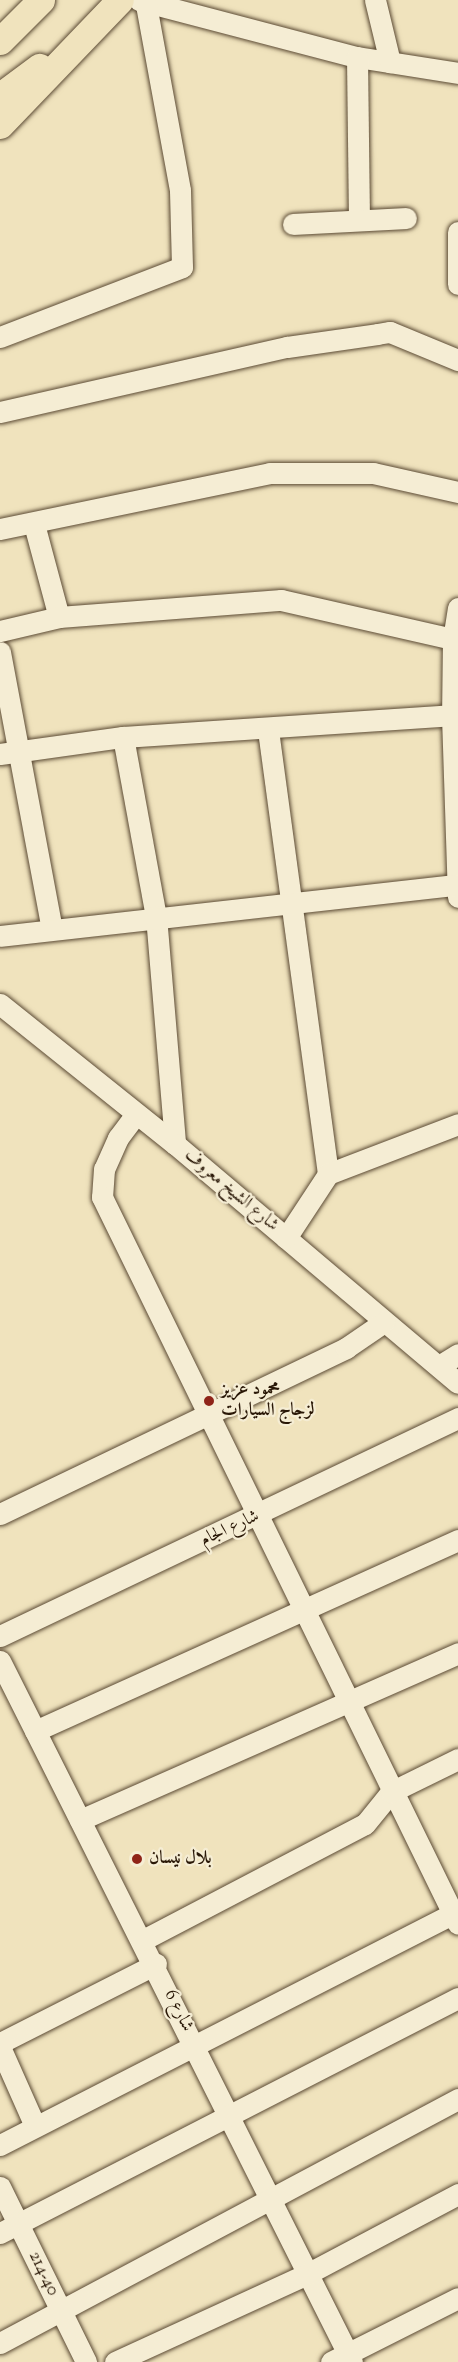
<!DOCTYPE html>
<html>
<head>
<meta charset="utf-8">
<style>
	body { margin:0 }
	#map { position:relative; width:458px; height:2362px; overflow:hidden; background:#f0e3bd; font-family:"Sorts Mill Goudy",Amiri,serif }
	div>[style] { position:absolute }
	.roads { filter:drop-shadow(0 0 2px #5b4a34) drop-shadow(0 0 2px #5b4a34) }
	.minor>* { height:21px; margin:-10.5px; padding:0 10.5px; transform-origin:10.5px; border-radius:10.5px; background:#f5edd4 }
	.major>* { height:27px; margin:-13.5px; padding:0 13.5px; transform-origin:13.5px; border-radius:13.5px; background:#f0e3bd }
	.dots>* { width:16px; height:16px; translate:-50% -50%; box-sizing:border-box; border:3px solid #f5edd4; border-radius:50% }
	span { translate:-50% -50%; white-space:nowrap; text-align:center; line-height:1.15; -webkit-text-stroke:4.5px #f5edd4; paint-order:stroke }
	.street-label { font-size:18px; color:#291706 }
	.poi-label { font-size:18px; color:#291706; font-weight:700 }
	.left { translate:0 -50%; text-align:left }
</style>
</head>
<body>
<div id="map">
	<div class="roads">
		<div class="minor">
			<div style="left:139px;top:0;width:225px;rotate:14.7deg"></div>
			<div style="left:357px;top:57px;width:102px;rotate:9deg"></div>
			<div style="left:375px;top:0;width:64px;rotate:76.4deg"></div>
			<div style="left:357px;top:57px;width:161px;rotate:89.3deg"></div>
			<div style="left:293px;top:224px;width:113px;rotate:-3deg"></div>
			<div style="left:458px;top:232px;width:52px;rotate:90deg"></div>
			<div style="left:0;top:337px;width:195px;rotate:-21deg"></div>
			<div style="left:182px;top:267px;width:77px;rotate:-91.5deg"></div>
			<div style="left:180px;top:190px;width:189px;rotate:-100.4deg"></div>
			<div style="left:0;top:412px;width:294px;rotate:-12.8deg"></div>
			<div style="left:287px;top:347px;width:91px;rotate:-8.2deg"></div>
			<div style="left:377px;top:334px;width:13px;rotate:-9deg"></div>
			<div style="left:390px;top:332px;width:74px;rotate:22.4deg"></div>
			<div style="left:34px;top:524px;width:96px;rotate:75deg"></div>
			<div style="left:0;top:529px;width:276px;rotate:-11.7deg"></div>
			<div style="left:270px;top:473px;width:103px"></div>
			<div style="left:373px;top:473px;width:87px;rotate:12.6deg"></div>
			<div style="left:458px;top:608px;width:31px;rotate:99deg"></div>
			<div style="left:453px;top:639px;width:77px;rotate:90.7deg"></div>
			<div style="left:452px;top:716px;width:181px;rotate:88.1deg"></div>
			<div style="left:0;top:631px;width:61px;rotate:-13.3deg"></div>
			<div style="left:59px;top:617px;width:223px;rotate:-4.4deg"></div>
			<div style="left:281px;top:600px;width:176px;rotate:12.8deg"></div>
			<div style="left:0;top:652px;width:282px;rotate:79.4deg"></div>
			<div style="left:268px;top:730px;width:448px;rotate:82.3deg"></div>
			<div style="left:123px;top:737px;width:182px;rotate:79.6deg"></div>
			<div style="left:156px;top:916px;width:229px;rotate:85.2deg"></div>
			<div style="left:0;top:754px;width:124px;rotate:-7.9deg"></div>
			<div style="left:123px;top:737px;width:336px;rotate:-3.8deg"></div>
			<div style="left:0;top:936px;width:459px;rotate:-6.4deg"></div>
			<div style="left:0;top:1004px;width:224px;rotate:38.7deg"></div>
			<div style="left:175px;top:1144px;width:370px;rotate:40.2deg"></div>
			<div style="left:136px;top:1114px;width:30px;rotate:127deg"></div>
			<div style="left:118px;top:1138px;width:34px;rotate:114deg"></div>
			<div style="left:104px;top:1169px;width:28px;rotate:94deg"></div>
			<div style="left:102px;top:1197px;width:809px;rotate:63.91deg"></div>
			<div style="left:286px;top:1238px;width:77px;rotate:-56.7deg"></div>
			<div style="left:328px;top:1174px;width:139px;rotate:-21deg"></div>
			<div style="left:439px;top:1366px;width:22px;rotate:-32deg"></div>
			<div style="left:0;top:1514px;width:384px;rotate:-25.6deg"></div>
			<div style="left:346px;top:1348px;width:46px;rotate:-34.4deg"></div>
			<div style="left:0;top:1636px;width:507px;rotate:-25.45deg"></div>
			<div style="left:0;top:1661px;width:784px;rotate:63.34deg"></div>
			<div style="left:35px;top:1731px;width:464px;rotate:-24.3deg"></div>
			<div style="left:80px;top:1820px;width:413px;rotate:-23.8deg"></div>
			<div style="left:143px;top:1940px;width:250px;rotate:-27.6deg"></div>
			<div style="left:365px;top:1824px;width:41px;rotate:-50.9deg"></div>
			<div style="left:391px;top:1792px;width:75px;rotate:-26.2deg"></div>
			<div style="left:0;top:2043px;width:175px;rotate:-26.9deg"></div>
			<div style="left:0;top:2047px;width:86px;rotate:66.1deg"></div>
			<div style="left:0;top:2145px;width:514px;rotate:-27.06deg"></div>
			<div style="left:0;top:2187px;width:195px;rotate:63.8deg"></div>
			<div style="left:0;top:2233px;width:515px;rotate:-27.16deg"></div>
			<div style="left:0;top:2343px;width:519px;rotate:-28.05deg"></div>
			<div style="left:115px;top:2362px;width:211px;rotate:-24.6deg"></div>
			<div style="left:307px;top:2274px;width:171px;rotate:-27.9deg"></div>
			<div style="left:331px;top:2362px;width:142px;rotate:-26.7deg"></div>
		</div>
		<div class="major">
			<div style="left:0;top:41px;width:58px;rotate:-45deg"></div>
			<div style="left:0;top:96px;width:49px;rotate:-36.6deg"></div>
			<div style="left:0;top:125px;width:173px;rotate:-46.2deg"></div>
		</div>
	</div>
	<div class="dots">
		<div style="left:209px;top:1401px;background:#8f2418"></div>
		<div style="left:137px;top:1859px;background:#8f2418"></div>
	</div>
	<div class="street-label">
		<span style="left:231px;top:1191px;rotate:40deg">شارع الشيخ معروف</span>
		<span style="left:230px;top:1529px;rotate:-25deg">شارع الجام</span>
		<span style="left:178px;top:2011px;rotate:64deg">شارع 6</span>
		<span style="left:43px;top:2274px;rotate:64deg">214-40</span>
	</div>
	<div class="poi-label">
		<span class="left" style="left:221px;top:1401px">محمود عزيز<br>لزجاج السيارات</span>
		<span class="left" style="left:149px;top:1859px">بلال نيسان</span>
	</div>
</div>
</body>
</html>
